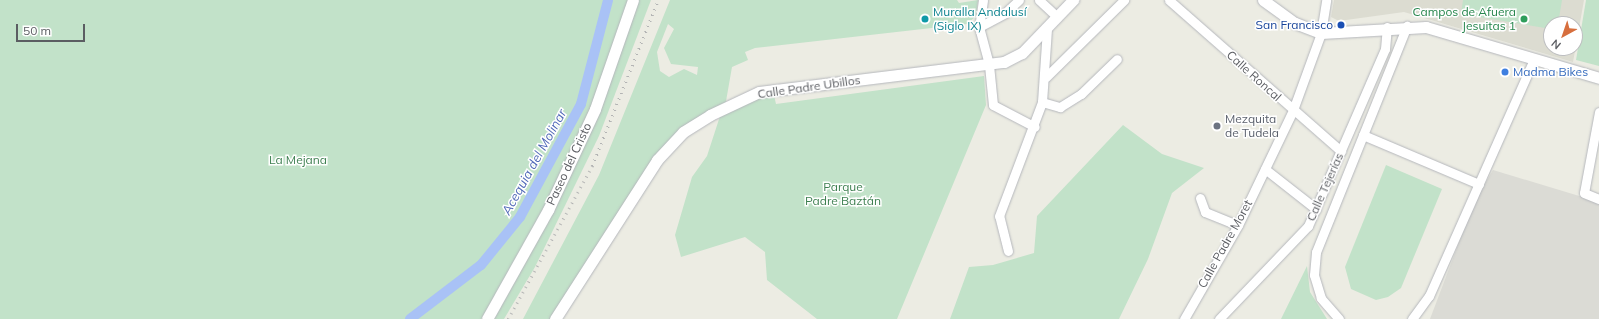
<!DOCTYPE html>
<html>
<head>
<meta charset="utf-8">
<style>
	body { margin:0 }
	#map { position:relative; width:1599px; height:319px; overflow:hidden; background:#ecece3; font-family:Mulish,sans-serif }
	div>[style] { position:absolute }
	.industrial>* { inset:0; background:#dbdbd5 }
	.education>* { inset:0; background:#dcdcd1 }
	.green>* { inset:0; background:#c2e2c9 }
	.canal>* { height:10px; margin:-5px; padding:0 5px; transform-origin:5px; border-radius:5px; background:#a9c2f6 }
	.roads { filter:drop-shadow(0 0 1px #b5b7bc) drop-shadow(0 0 1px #b5b7bc) }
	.minor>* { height:9px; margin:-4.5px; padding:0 4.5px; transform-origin:4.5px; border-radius:4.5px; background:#fff }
	.tertiary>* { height:11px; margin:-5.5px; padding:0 5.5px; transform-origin:5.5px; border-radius:5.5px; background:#fff }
	.rail>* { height:2.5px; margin-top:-1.25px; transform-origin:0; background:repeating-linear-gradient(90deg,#b3b4b4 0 1px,transparent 0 6px) }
	.dots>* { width:11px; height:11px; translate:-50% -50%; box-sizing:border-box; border:2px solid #fff; border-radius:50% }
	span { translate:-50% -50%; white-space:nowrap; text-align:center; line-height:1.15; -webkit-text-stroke:3px #fff; paint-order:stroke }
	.culture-label { font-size:12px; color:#0d838f }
	.left { translate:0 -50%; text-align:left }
	.leisure-label { font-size:12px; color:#27864d }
	.right { translate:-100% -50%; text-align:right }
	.transit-label { font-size:12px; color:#164399 }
	.shop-label { font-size:12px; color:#366cbe }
	.street-label { font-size:12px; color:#5b5d62 }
	.worship-label { font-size:12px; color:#5b616d }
	.park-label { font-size:12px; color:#3d7f50 }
	.water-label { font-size:13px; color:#4f68b7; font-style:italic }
	.north { position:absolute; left:1543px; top:16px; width:40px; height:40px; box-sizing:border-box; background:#fff; border:1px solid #bdbec0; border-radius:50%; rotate:220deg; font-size:11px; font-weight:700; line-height:16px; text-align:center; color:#5b5d62 }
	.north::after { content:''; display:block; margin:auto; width:14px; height:18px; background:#d76f3e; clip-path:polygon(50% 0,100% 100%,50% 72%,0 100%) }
	.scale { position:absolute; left:16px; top:24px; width:69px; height:18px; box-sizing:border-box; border:2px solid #5b5d62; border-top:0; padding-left:5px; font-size:12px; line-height:14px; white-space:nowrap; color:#5b5d62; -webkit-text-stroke:3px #fff; paint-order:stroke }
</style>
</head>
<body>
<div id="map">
	<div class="industrial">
		<div style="clip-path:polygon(1493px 170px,1599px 202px,1599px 319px,1430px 319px,1475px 200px)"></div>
	</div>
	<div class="education">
		<div style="clip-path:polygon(evenodd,1334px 0,1584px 0,1573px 62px,1404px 12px,1339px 21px,1331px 17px,1334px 0,1551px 24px,1575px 24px,1575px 48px,1551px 48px,1551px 24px)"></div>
	</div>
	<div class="green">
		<div style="clip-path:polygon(0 0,651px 0,599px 136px,535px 267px,504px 319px,0 319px)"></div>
		<div style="clip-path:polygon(evenodd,670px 0,957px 0,959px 3px,978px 0,976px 16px,967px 24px,755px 48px,745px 52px,748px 60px,732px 67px,725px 107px,683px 131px,554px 319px,523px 319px,599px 175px,670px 0,668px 24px,674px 29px,664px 48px,671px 64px,698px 67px,697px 75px,684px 69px,669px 77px,660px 71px,657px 52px,668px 24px)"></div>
		<div style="clip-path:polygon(1463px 0,1562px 0,1558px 24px,1551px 24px,1551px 29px,1461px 14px)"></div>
		<div style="clip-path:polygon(1586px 0,1599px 0,1599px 66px,1576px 60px)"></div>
		<div style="clip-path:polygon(984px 76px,986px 105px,897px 319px,817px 319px,767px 280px,765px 252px,745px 237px,681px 257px,675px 235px,692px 177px,707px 156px,722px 110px,773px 91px,776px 104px)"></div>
		<div style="clip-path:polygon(1123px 125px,1162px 154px,1204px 168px,1172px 193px,1148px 259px,1119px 319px,950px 319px,969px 267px,993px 265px,1034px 253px,1037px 216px)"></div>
		<div style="clip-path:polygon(1386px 165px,1442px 189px,1401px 288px,1388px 297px,1376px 300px,1351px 289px,1345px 267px)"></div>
		<div style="clip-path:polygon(1307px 266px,1310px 292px,1327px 319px,1281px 319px)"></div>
	</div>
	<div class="canal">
		<div style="left:410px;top:319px;width:89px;rotate:-37.3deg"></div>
		<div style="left:481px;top:265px;width:62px;rotate:-50.9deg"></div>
		<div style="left:520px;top:217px;width:128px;rotate:-61.6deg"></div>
		<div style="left:581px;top:104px;width:107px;rotate:-75.4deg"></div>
	</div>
	<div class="roads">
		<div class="minor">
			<div style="left:983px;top:0;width:27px;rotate:98deg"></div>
			<div style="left:979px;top:27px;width:39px;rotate:75deg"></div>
			<div style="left:989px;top:65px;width:40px;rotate:84.3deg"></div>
			<div style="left:993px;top:105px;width:47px;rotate:27.6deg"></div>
			<div style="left:1039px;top:0;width:25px;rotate:43deg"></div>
			<div style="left:1169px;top:0;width:229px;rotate:41.3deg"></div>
			<div style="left:979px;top:27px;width:30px;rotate:-28deg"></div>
			<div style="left:1005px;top:13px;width:19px;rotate:-43deg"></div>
			<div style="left:1046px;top:77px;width:110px;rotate:-44.6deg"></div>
			<div style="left:1042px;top:102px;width:19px;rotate:16deg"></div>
			<div style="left:1060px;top:107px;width:25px;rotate:-32deg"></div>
			<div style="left:1081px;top:94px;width:50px;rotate:-44.2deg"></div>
			<div style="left:1599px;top:112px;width:82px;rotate:100.5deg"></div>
			<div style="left:1584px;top:193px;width:16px;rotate:22deg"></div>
			<div style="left:1363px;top:135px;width:126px;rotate:22.9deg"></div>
			<div style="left:1265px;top:169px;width:65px;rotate:38.1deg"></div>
			<div style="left:1200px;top:198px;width:15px;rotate:70deg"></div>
			<div style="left:1205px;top:212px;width:35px;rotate:22deg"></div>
			<div style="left:1008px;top:251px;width:36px;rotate:-104deg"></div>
			<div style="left:999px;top:216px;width:122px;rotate:-69.3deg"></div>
			<div style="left:1042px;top:102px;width:74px;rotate:-86.1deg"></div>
			<div style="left:1184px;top:319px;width:108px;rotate:-60.1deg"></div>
			<div style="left:1238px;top:225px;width:127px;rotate:-64.4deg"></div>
			<div style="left:1293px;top:110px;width:82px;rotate:-70deg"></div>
			<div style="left:1321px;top:33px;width:33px;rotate:-81deg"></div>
			<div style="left:1219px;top:319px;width:129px;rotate:-46.3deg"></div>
			<div style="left:1308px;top:226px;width:193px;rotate:-66.5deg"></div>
			<div style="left:1385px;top:49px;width:22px;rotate:-85deg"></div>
			<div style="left:1339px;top:319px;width:28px;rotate:-131deg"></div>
			<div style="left:1321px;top:298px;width:24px;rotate:-107deg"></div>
			<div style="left:1314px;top:275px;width:23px;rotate:-85deg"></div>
			<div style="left:1316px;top:252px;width:244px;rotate:-68.1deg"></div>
			<div style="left:1412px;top:319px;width:29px;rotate:-54deg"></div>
			<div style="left:1429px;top:296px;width:259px;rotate:-66.1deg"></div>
		</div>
		<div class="tertiary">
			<div style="left:1263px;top:0;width:39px;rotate:36deg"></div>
			<div style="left:1295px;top:23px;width:28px;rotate:21deg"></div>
			<div style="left:1321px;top:33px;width:105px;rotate:-3.3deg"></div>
			<div style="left:1426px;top:27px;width:180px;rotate:16.4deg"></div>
			<div style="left:487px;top:319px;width:125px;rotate:-60.8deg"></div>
			<div style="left:548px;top:210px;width:111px;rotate:-65deg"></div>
			<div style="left:595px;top:109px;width:115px;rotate:-70.8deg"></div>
			<div style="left:555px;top:319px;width:189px;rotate:-57.3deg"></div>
			<div style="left:657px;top:160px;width:38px;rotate:-47deg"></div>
			<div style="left:683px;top:132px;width:32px;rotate:-32deg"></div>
			<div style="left:710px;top:115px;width:54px;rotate:-25.1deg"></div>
			<div style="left:759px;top:92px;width:247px;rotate:-7deg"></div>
			<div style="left:1004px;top:62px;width:20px;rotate:-27deg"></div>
			<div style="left:1022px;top:53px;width:74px;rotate:-46.1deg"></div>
		</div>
	</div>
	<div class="rail">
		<div style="left:508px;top:319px;width:175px;rotate:-61.2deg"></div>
		<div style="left:592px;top:166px;width:179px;rotate:-68.3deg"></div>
	</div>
	<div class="dots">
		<div style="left:925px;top:19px;background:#0f9aa8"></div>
		<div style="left:1524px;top:19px;background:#2e9e5b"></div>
		<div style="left:1341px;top:25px;background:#1a4fb4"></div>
		<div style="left:1505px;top:72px;background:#3f7fe0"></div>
		<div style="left:1217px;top:126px;background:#6b7280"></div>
	</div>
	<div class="culture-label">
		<span class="left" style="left:933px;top:19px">Muralla Andalusí<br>(Siglo IX)</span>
	</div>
	<div class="leisure-label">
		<span class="right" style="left:1516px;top:19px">Campos de Afuera<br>Jesuitas 1</span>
	</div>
	<div class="transit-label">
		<span class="right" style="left:1333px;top:25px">San Francisco</span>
	</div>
	<div class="shop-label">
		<span class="left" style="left:1513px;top:72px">Madma Bikes</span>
	</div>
	<div class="street-label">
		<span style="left:1254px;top:76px;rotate:42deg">Calle Roncal</span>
		<span style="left:809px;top:87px;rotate:-8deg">Calle Padre Ubillos</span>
		<span style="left:569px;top:164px;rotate:-65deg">Paseo del Cristo</span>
		<span style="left:1325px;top:187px;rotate:-66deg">Calle Tejerías</span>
		<span style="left:1225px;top:244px;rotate:-61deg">Calle Padre Moret</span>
	</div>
	<div class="worship-label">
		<span class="left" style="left:1225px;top:126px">Mezquita<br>de Tudela</span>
	</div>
	<div class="park-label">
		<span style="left:298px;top:160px">La Mejana</span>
		<span style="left:843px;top:194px">Parque<br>Padre Baztán</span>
	</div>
	<div class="water-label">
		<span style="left:534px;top:162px;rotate:-61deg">Acequia del Molinar</span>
	</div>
	<div class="north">N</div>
	<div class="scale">50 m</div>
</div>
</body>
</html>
